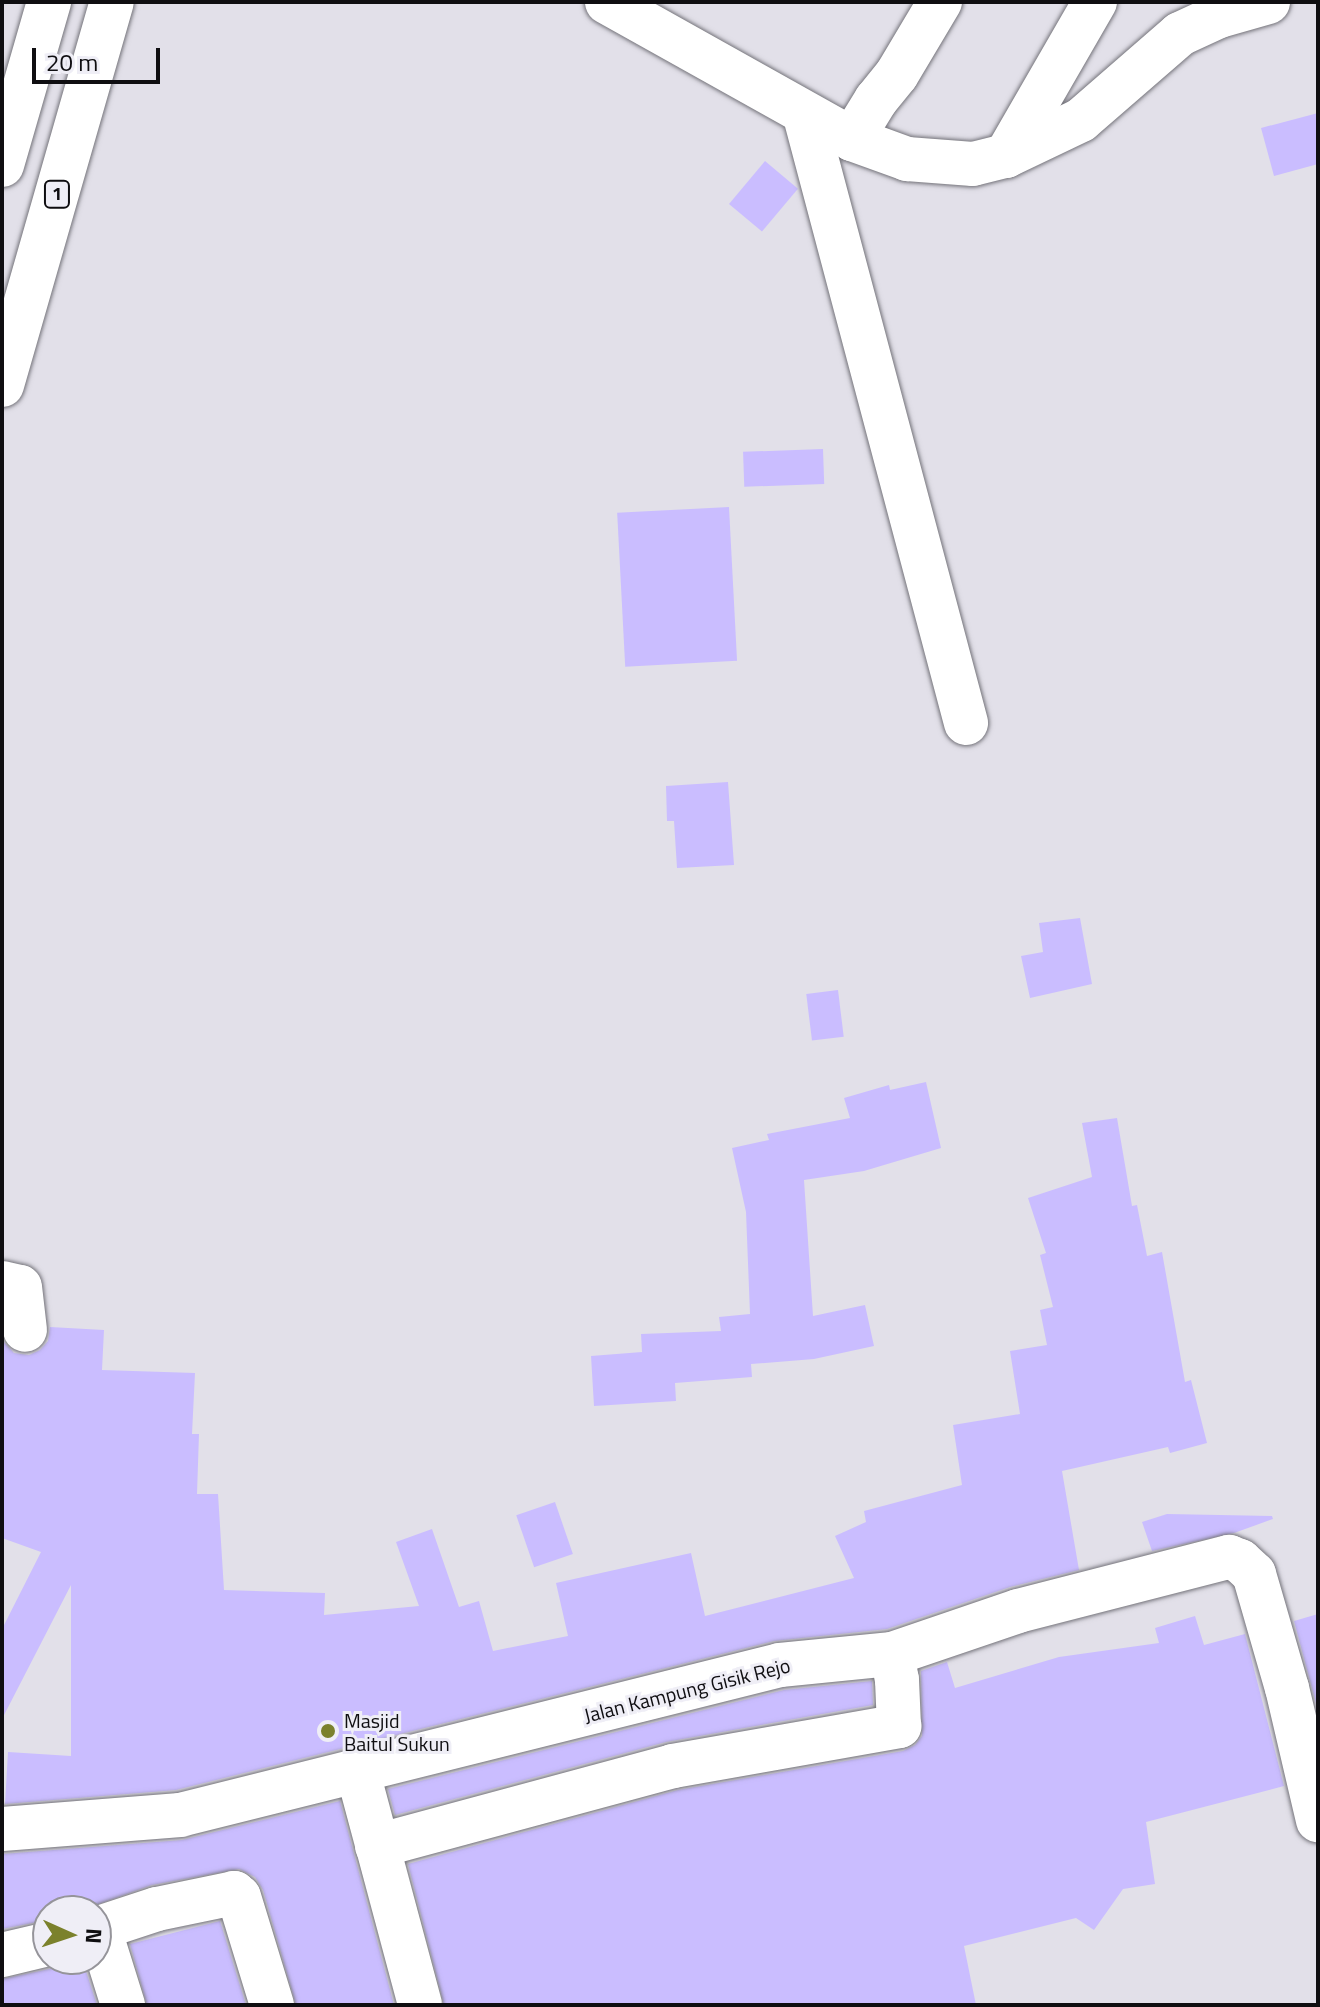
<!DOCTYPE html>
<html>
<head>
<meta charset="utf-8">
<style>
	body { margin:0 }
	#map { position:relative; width:1320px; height:2007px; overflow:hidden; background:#e2e0e9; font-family:"Titillium Web",sans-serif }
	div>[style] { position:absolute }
	.building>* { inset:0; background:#cabdff; transform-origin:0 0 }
	.roads { filter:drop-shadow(0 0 2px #74737a) drop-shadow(0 0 2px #74737a) }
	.minor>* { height:44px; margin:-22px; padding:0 22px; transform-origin:22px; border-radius:22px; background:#fff }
	.highway>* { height:44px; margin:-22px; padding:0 22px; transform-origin:22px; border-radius:22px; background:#fff }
	.dots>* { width:22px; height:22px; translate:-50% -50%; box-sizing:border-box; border:4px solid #efeef6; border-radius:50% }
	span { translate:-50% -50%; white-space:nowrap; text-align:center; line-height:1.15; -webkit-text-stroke:6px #efeef6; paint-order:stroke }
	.shield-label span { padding:2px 6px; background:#efeef6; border:2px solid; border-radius:6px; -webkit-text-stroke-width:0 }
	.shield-label { font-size:18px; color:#0f0e11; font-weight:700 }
	.street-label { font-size:20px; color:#0f0e11 }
	.poi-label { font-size:20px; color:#0f0e11 }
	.left { translate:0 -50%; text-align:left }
	.frame { position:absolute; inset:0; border:4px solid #0f0e11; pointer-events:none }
	.north { position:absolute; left:32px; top:1895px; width:80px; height:80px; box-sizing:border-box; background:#efeef6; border:2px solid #95949a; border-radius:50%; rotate:93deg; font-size:22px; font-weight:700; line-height:32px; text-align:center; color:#0f0e11 }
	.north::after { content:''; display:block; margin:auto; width:28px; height:36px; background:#7b812c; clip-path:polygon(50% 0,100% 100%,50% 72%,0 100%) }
	.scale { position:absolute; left:32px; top:48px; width:128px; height:36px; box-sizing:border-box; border:4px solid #0f0e11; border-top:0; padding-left:10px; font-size:24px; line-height:28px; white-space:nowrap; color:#0f0e11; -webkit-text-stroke:6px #efeef6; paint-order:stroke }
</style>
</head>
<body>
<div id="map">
	<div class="building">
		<div style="clip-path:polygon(1318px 113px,1318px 164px,1274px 176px,1261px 128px)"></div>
		<div style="left:765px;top:161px;width:43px;height:56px;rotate:40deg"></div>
		<div style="left:823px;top:449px;width:35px;height:80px;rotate:88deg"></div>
		<div style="left:729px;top:507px;width:154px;height:112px;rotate:87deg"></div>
		<div style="clip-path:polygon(728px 782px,734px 865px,677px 868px,674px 821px,667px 821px,666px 786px)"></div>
		<div style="clip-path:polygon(1080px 918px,1092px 984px,1030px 998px,1021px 956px,1043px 952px,1039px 923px)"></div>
		<div style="left:838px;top:990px;width:47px;height:32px;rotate:83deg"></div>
		<div style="clip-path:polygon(926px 1082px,941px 1148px,864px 1171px,804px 1180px,813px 1316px,865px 1305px,874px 1346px,814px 1359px,751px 1364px,752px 1377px,675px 1383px,676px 1401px,594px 1406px,591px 1356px,642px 1352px,641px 1334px,721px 1331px,719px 1317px,750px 1314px,746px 1212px,732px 1148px,769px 1140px,767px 1134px,850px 1118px,844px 1098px,889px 1085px,890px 1090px)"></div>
		<div style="clip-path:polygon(1117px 1118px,1132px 1206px,1137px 1205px,1147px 1256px,1162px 1252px,1185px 1382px,1191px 1380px,1207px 1443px,1170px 1453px,1168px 1447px,1062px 1471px,1079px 1570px,1010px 1587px,887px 1629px,774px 1641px,176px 1790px,5px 1804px,8px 1752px,71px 1756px,71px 1585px,2px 1719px,2px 1629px,41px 1552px,2px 1538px,4px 1342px,14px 1353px,29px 1355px,40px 1350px,48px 1341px,50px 1327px,104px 1330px,102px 1370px,195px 1373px,192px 1434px,199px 1434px,197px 1494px,218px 1494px,224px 1590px,325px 1593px,324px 1615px,419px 1606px,396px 1542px,432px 1529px,459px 1607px,479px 1601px,493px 1651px,568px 1636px,556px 1583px,691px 1553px,705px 1616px,854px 1578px,835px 1536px,866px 1522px,864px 1511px,962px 1485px,953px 1425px,1020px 1414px,1010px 1351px,1047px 1345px,1040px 1310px,1053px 1307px,1040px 1255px,1046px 1253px,1028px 1198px,1092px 1177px,1082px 1123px)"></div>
		<div style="left:555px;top:1502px;width:55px;height:41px;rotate:71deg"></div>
		<div style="clip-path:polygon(1167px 1514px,1272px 1516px,1273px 1519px,1234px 1533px,1152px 1551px,1142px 1522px)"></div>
		<div style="clip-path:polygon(1318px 1614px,1318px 1711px,1294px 1621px)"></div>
		<div style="clip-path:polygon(1195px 1616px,1204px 1645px,1245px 1634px,1284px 1786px,1146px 1822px,1155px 1884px,1123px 1889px,1094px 1930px,1076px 1918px,964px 1946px,976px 2005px,444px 2005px,408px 1864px,678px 1790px,903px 1751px,915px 1745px,922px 1736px,921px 1671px,947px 1662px,955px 1688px,1059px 1657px,1159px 1643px,1155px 1628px)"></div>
		<div style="clip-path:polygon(872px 1681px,873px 1705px,666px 1742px,395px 1815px,388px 1789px,784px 1690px)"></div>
		<div style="clip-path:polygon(340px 1801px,394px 2005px,296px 2005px,263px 1890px,255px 1877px,239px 1869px,152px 1885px,79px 1911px,48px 1911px,48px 1920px,2px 1929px,2px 1854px,182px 1840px)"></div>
		<div style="clip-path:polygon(220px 1921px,246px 2005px,147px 2005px,130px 1944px)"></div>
		<div style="clip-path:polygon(67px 1959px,82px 1959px,97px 2005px,2px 2005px,2px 1979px,54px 1968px)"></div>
	</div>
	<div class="roads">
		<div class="minor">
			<div style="left:607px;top:2px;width:281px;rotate:29.2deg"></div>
			<div style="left:852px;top:139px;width:46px;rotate:-58.4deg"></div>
			<div style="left:876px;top:100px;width:33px;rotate:-51deg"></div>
			<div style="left:897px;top:74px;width:84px;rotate:-59.2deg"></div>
			<div style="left:805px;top:116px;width:628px;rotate:75.14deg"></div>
			<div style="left:852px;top:139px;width:59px;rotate:20deg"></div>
			<div style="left:907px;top:159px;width:66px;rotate:4.3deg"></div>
			<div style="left:973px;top:164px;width:34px;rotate:-14deg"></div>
			<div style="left:1006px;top:156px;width:83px;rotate:-25.6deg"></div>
			<div style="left:1081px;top:120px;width:131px;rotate:-41deg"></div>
			<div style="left:1180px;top:34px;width:43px;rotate:-24.8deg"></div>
			<div style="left:1219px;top:16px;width:51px;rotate:-15.9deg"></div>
			<div style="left:1006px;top:156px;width:178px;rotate:-60deg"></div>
			<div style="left:2px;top:1283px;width:18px;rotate:13deg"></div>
			<div style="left:20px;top:1287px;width:43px;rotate:83.4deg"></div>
			<div style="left:358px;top:1773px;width:240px;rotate:75deg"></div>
			<div style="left:2px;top:1829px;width:179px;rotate:-4.5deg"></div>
			<div style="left:180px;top:1815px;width:618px;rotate:-14.04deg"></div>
			<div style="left:780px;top:1665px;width:113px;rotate:-5.6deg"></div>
			<div style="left:892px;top:1654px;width:133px;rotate:-18.8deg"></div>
			<div style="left:1018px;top:1611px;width:218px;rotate:-14.4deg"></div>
			<div style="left:1229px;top:1557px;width:12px;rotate:20deg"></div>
			<div style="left:1240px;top:1561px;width:19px;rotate:43deg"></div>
			<div style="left:1254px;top:1574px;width:119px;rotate:73.9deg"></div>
			<div style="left:1287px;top:1688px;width:136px;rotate:76.8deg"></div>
			<div style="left:377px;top:1846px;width:307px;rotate:-15.1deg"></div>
			<div style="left:673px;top:1766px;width:230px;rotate:-10deg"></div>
			<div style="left:899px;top:1726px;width:46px;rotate:-92.5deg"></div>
			<div style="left:897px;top:1680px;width:26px;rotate:-101deg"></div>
			<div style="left:99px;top:1928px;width:81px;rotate:72.7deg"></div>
			<div style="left:96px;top:1929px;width:64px;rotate:-18.2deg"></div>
			<div style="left:157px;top:1909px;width:79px;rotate:-11.7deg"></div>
			<div style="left:234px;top:1893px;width:6px;rotate:39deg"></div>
			<div style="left:239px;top:1897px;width:113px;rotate:73deg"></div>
			<div style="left:2px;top:1955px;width:47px;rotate:-13.4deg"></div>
		</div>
		<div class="highway">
			<div style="left:2px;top:165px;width:170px;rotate:-73.9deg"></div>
			<div style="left:2px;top:385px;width:398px;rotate:-74deg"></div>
		</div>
	</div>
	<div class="dots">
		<div style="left:328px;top:1731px;background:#7b812c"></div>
	</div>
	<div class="shield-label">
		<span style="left:57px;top:194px">1</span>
	</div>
	<div class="street-label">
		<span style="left:687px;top:1690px;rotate:-14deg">Jalan Kampung Gisik Rejo</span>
	</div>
	<div class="poi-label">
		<span class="left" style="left:344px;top:1732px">Masjid<br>Baitul Sukun</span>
	</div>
	<div class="frame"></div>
	<div class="north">N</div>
	<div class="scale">20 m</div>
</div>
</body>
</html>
